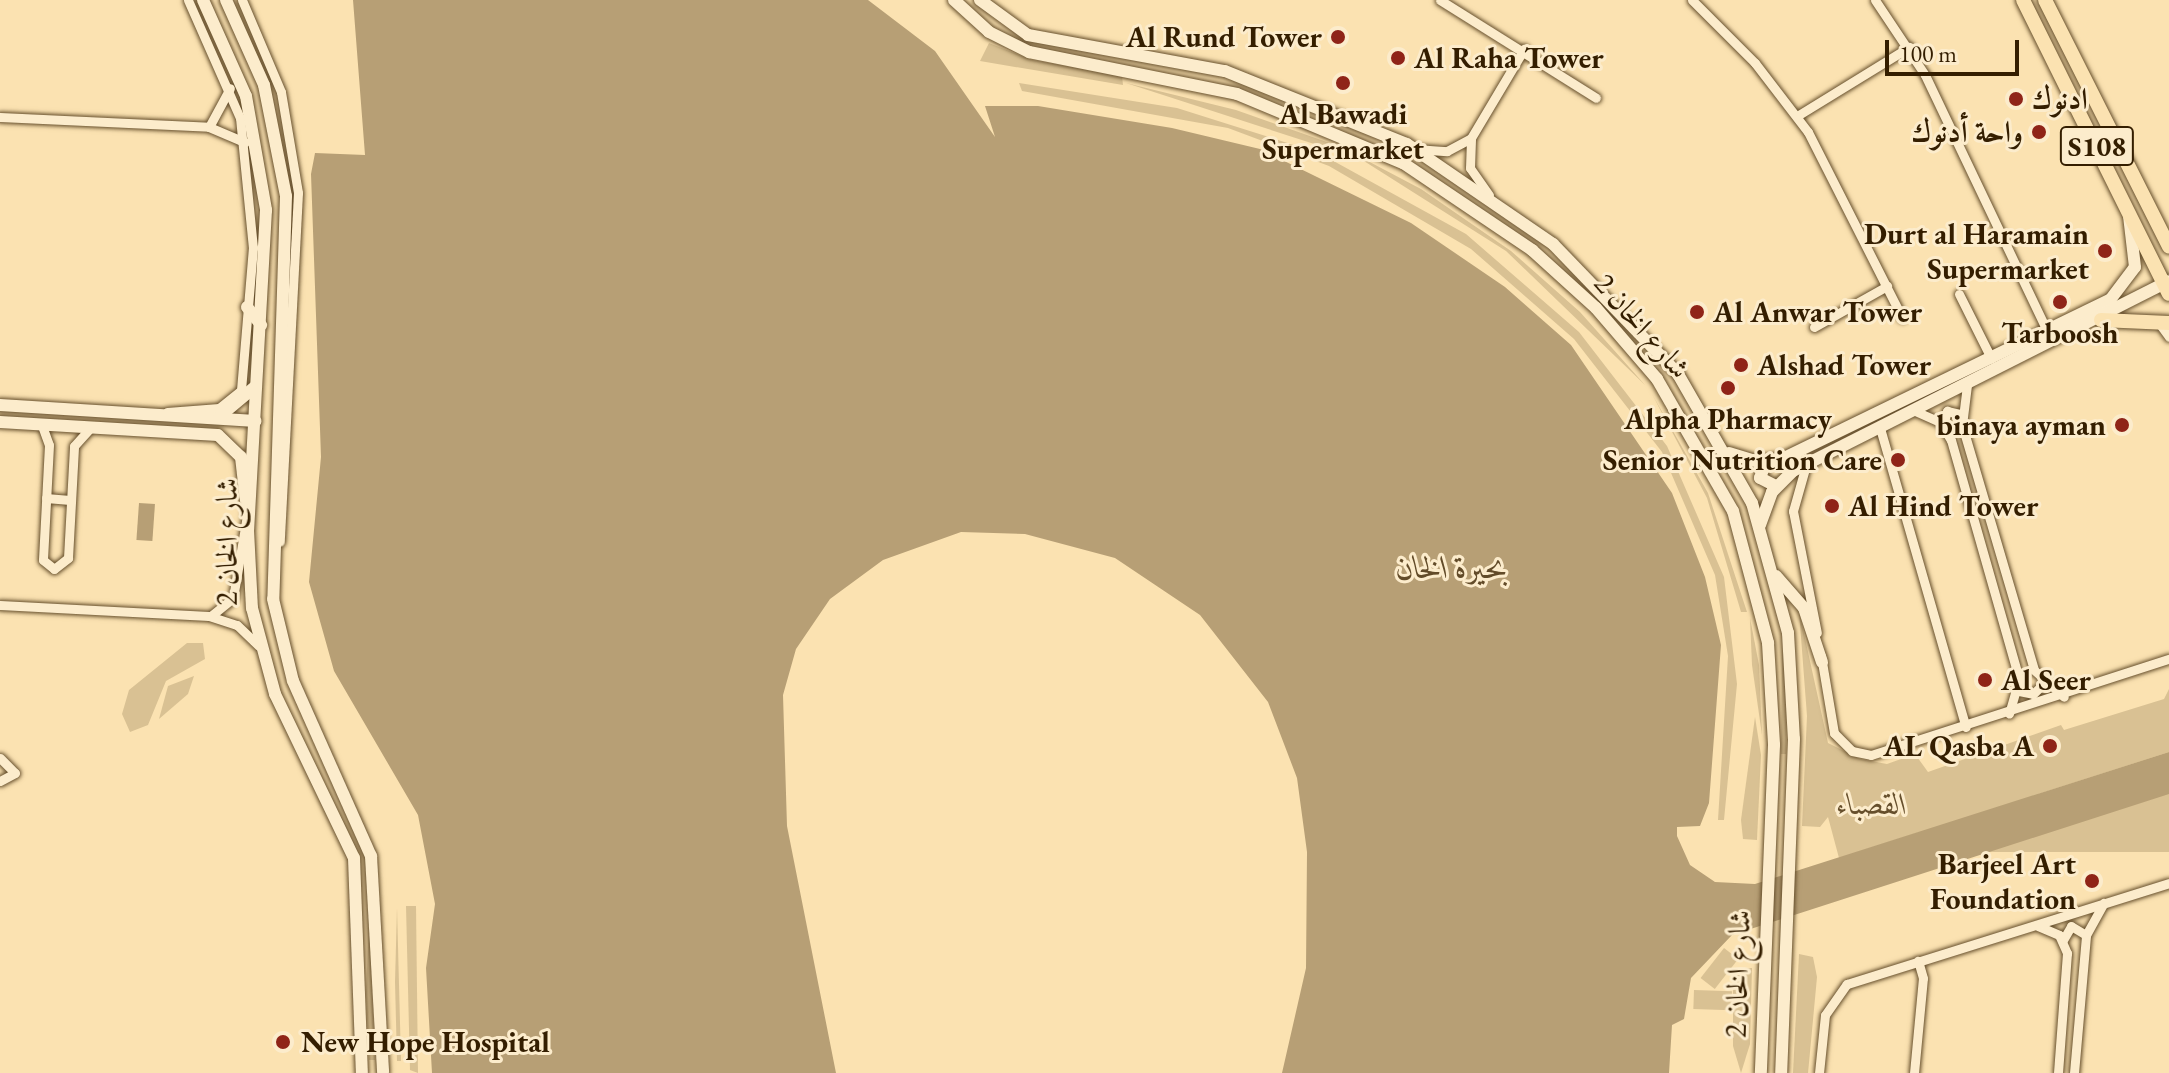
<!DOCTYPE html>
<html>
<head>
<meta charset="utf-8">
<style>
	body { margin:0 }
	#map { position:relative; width:2169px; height:1073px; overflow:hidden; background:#fbe2b1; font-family:"EB Garamond",Amiri,serif }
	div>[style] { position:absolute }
	.green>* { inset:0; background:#d9c193; transform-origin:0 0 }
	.water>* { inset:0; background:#b79f75; transform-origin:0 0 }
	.roads { filter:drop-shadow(0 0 2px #664f2c) drop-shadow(0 0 2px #664f2c) }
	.street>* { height:9px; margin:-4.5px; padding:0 4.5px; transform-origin:4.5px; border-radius:4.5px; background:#fceccc }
	.secondary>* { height:12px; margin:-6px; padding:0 6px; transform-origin:6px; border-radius:6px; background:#fceccc }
	.primary>* { height:14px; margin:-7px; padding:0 7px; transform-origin:7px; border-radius:7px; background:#fbe2b1 }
	.dots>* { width:22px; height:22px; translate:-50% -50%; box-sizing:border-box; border:4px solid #fceccc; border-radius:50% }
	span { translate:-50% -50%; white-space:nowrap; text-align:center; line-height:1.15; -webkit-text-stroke:6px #fceccc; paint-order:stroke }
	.shield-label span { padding:2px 6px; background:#fceccc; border:2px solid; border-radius:6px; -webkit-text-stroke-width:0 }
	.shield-label { font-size:28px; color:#341e00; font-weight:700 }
	.poi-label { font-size:30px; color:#341e00; font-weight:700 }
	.right { translate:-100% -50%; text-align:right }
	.left { translate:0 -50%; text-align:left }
	.street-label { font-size:30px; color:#341e00 }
	.park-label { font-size:30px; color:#664f2c; font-style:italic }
	.water-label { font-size:32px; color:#624b29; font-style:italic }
	.scale { position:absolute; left:1885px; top:40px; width:134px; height:36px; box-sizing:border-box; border:4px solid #341e00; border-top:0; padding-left:10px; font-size:24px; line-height:28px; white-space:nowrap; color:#341e00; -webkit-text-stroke:6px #fceccc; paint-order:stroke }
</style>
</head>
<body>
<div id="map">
	<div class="green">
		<div style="clip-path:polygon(989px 43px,1032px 60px,1122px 76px,1123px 85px,980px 61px)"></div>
		<div style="clip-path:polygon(1019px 83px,1177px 108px,1319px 153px,1466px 234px,1579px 332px,1667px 446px,1724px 577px,1737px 684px,1724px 820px,1718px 820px,1728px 656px,1715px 575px,1662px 452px,1574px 339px,1471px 249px,1329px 166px,1228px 128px,1022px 91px)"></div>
		<div style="clip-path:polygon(1126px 83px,1236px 110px,1341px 147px,1339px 152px)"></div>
		<div style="clip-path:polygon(1345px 149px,1421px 189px,1511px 251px,1580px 312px,1645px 385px,1506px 251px)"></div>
		<div style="clip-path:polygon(1652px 394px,1708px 493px,1747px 612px,1741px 612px,1707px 498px)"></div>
		<div style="clip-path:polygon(1799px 611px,1828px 743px,1860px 759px,1887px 764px,1915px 754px,1928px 772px,2061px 725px,2064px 730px,2164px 699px,2169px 689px,2169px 752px,1839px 858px,1828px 817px,1820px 827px,1802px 826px,1807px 716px)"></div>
		<div style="clip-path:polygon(1750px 618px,1759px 665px,1762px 735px,1752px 665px)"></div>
		<div style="clip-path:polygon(187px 643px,203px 643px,205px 659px,166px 681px,148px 725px,130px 732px,122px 714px,129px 690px)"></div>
		<div style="clip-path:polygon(1782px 648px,1787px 701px,1786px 754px,1781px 754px)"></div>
		<div style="clip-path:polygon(194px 676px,188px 694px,159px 719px,168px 686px)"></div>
		<div style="clip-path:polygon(1755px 717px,1761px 755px,1757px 840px,1743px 839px,1741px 820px)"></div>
		<div style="left:2169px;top:794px;width:58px;height:249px;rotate:90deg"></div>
		<div style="clip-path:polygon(406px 906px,416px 906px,418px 1073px,410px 1070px)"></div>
		<div style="clip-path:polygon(397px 908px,401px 1061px,397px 1061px,395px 982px)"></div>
		<div style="clip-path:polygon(369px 921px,375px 1060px,369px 1060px,366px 992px)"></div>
		<div style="left:1724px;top:948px;width:18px;height:38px;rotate:38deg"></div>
		<div style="clip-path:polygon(1799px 954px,1813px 957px,1817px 977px,1808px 1073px,1793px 1073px)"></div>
		<div style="clip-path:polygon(1752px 968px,1750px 1044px,1741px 1073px,1733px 1046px,1733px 969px)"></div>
		<div style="left:1694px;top:990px;width:38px;height:19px;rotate:2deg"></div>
	</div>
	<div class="water">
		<div style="clip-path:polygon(353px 0,868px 0,935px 51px,995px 137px,985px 106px,1038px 106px,1172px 128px,1260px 149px,1411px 223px,1505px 287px,1571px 345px,1672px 493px,1705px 577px,1721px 645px,1709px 803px,1700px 826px,1677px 827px,1677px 836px,1690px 865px,1715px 882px,1755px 884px,2169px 752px,2169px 794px,1732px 935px,1691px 978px,1684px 1019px,1672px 1025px,1669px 1073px,1282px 1073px,1306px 968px,1307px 852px,1297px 778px,1268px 702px,1200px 615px,1115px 558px,1025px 534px,961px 532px,883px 560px,830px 599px,796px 649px,783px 695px,787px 826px,836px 1073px,432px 1073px,426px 968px,435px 904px,418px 815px,334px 671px,309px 582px,321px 457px,311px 174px,315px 153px,365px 155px)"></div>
		<div style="left:139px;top:503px;width:16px;height:37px;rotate:4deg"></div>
	</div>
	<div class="roads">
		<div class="street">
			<div style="left:242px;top:0;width:100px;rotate:67deg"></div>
			<div style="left:281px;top:92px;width:102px;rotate:80.4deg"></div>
			<div style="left:298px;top:193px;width:349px;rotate:93deg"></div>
			<div style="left:1440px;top:0;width:184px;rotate:32.1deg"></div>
			<div style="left:1692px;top:0;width:89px;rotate:45deg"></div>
			<div style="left:1755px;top:63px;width:87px;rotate:52.5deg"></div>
			<div style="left:1808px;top:132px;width:208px;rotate:63.1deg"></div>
			<div style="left:1875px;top:0;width:90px;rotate:56.3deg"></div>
			<div style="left:1925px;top:75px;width:284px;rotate:64.5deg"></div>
			<div style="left:1797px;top:116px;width:132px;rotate:-31.6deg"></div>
			<div style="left:0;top:117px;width:209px;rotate:2.7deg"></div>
			<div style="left:209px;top:127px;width:39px;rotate:23deg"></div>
			<div style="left:209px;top:127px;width:44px;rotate:-61.7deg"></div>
			<div style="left:1415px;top:149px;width:32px;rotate:4deg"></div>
			<div style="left:1447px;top:151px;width:27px;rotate:-28deg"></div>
			<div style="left:1489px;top:195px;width:33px;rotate:-125deg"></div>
			<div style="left:1470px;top:168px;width:30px;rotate:-88deg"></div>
			<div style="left:1471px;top:138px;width:104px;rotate:-59.2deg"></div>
			<div style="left:1959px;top:294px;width:72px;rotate:63.4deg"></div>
			<div style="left:2159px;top:323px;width:17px;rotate:54deg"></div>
			<div style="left:1814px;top:327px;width:84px;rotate:-29.3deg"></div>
			<div style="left:1967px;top:385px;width:40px;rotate:97.1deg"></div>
			<div style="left:1962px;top:425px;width:255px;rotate:73.6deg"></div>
			<div style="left:2034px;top:670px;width:40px;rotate:42deg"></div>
			<div style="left:1915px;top:411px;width:27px;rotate:24deg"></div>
			<div style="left:1940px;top:422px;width:21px;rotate:59deg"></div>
			<div style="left:1951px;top:440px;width:248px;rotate:74.1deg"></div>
			<div style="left:2019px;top:679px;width:36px;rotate:106deg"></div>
			<div style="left:167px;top:412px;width:52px;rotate:-4.4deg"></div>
			<div style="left:219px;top:408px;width:28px;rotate:-39deg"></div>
			<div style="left:241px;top:390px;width:143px;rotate:-85.2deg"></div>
			<div style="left:253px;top:248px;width:131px;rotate:-95.7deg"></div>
			<div style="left:240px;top:118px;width:129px;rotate:-113.8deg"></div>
			<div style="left:41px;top:423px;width:23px;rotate:70deg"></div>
			<div style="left:49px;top:445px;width:115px;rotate:93deg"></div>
			<div style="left:43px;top:560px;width:14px;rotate:39deg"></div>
			<div style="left:54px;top:569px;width:18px;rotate:-38deg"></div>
			<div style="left:68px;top:558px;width:112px;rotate:-86.9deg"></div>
			<div style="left:74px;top:446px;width:25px;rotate:-48deg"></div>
			<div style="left:1943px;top:425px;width:15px;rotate:-74deg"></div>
			<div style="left:1947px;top:411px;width:13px;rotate:13deg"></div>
			<div style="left:1880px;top:428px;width:311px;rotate:74deg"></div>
			<div style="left:1806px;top:465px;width:48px;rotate:105.8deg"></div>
			<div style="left:1793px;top:511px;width:124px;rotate:78.9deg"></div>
			<div style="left:46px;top:498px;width:24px;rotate:5deg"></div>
			<div style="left:0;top:605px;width:209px;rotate:3deg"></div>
			<div style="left:209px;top:616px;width:29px;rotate:18deg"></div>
			<div style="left:237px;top:625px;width:30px;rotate:44deg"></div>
			<div style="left:212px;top:615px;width:27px;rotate:-39deg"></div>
			<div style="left:233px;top:598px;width:84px;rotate:-80.4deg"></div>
			<div style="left:1821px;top:656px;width:78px;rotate:80.4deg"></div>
			<div style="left:1834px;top:733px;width:25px;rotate:45deg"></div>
			<div style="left:1852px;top:751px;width:19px;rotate:12deg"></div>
			<div style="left:1871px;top:755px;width:313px;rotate:-17.9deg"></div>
			<div style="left:2019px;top:691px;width:14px;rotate:12deg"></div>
			<div style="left:2033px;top:694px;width:14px;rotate:-45deg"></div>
			<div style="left:0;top:758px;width:21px;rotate:45deg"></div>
			<div style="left:15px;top:773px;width:17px;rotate:152deg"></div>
			<div style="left:2038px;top:926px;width:23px;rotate:23deg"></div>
			<div style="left:2059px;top:935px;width:20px;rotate:66deg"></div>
			<div style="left:2067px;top:953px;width:120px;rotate:94.3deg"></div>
			<div style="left:2063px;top:940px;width:16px;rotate:-60deg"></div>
			<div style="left:2071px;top:926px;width:17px;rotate:31deg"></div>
			<div style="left:1819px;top:1073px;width:58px;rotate:-84.1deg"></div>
			<div style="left:1825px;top:1015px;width:38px;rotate:-55deg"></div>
			<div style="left:1847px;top:984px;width:337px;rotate:-17.4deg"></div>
			<div style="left:1914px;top:1073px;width:95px;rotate:-84.6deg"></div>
			<div style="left:1923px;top:978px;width:18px;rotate:-106deg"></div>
			<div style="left:2074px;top:1073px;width:139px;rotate:-85deg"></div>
			<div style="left:2086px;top:935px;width:37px;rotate:-61deg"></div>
		</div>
		<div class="secondary">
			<div style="left:203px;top:0;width:105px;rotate:65.9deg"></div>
			<div style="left:246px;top:96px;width:116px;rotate:80deg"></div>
			<div style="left:266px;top:210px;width:321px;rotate:93.2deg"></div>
			<div style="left:248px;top:530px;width:78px;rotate:87.1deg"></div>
			<div style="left:252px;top:608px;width:89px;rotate:75deg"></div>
			<div style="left:275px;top:694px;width:182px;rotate:64.3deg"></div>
			<div style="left:354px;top:858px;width:215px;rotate:87.9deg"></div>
			<div style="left:226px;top:0;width:93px;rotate:65.9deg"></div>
			<div style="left:264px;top:85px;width:113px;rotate:78.8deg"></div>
			<div style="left:286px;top:196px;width:403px;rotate:91.8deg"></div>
			<div style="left:273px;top:599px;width:84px;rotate:76.3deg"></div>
			<div style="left:293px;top:681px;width:192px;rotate:66deg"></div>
			<div style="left:371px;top:856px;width:217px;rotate:86.8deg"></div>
			<div style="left:954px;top:0;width:47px;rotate:42.4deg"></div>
			<div style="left:989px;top:32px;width:45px;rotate:26.6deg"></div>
			<div style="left:1029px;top:52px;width:212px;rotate:11.4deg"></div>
			<div style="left:1237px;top:94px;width:180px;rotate:22.6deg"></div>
			<div style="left:1403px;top:163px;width:156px;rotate:34deg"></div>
			<div style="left:1532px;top:250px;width:86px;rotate:42.2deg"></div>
			<div style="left:1596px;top:308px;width:94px;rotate:49.3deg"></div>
			<div style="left:1657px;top:379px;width:152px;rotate:60.1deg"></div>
			<div style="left:1733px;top:511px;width:137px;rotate:75.1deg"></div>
			<div style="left:1768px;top:643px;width:102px;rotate:86.6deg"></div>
			<div style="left:1774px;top:745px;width:328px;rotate:92.3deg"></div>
			<div style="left:980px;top:0;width:59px;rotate:36.1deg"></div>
			<div style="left:1028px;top:35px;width:200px;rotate:10.4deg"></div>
			<div style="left:1225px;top:71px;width:196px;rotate:21.9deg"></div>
			<div style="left:1407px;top:144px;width:177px;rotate:34.4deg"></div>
			<div style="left:1553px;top:244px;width:180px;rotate:46.1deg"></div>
			<div style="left:1678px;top:374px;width:149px;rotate:60.2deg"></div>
			<div style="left:1752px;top:503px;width:135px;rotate:74.5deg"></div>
			<div style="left:1788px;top:633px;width:106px;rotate:86.8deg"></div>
			<div style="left:1794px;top:739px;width:334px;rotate:92.2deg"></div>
			<div style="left:247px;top:307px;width:23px;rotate:52deg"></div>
			<div style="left:0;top:405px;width:256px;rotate:3.6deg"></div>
			<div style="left:219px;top:417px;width:48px;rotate:-40deg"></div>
			<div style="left:0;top:422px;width:218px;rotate:3.4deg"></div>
			<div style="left:218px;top:435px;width:32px;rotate:44deg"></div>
			<div style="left:241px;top:457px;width:44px;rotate:83.5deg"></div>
			<div style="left:1729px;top:453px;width:30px;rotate:17deg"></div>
			<div style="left:1758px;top:462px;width:26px;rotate:-9deg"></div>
			<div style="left:1784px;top:458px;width:362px;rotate:-25.9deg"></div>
			<div style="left:2110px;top:300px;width:41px;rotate:-52.9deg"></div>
			<div style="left:2135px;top:267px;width:51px;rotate:-96.7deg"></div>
			<div style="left:1766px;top:462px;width:17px;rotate:111deg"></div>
			<div style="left:1760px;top:478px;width:18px;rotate:27deg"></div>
			<div style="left:1760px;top:525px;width:35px;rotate:-70deg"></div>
			<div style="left:1772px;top:492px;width:30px;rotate:-45deg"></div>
			<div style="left:1793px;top:471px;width:421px;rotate:-26.8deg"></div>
			<div style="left:1776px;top:576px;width:43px;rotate:48.8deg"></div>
			<div style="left:1804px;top:608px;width:57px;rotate:71.6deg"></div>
		</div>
		<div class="primary">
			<div style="left:2023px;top:0;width:328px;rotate:63.6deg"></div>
			<div style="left:2045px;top:0;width:276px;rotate:63.3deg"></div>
			<div style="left:2101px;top:320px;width:68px;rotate:2.5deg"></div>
		</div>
	</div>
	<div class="dots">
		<div style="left:1338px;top:37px;background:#8f2418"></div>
		<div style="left:1398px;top:58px;background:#8f2418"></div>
		<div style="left:1343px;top:83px;background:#8f2418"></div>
		<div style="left:2016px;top:99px;background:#8f2418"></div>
		<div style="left:2039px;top:132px;background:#8f2418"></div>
		<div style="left:2105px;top:251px;background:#8f2418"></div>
		<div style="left:2060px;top:302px;background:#8f2418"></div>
		<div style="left:1697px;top:312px;background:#8f2418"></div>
		<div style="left:1741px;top:365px;background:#8f2418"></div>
		<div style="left:1728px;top:388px;background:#8f2418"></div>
		<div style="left:2122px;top:425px;background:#8f2418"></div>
		<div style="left:1898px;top:460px;background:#8f2418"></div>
		<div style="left:1832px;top:506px;background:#8f2418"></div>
		<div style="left:1985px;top:680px;background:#8f2418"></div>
		<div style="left:2050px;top:746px;background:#8f2418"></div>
		<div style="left:2092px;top:881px;background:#8f2418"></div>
		<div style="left:283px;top:1042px;background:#8f2418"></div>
	</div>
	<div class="shield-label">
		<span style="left:2097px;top:146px">S108</span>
	</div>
	<div class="poi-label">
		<span class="right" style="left:1322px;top:37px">Al Rund Tower</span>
		<span class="left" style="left:1414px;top:58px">Al Raha Tower</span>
		<span class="left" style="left:2032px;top:99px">ادنوك</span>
		<span style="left:1343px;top:131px">Al Bawadi<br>Supermarket</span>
		<span class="right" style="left:2023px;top:132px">واحة أدنوك</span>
		<span class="right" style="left:2089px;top:251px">Durt al Haramain<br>Supermarket</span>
		<span class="left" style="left:1713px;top:312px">Al Anwar Tower</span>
		<span style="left:2060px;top:333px">Tarboosh</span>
		<span class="left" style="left:1757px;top:365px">Alshad Tower</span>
		<span style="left:1728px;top:419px">Alpha Pharmacy</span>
		<span class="right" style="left:2106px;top:425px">binaya ayman</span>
		<span class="right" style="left:1882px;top:460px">Senior Nutrition Care</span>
		<span class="left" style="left:1848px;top:506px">Al Hind Tower</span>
		<span class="left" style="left:2001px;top:680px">Al Seer</span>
		<span class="right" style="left:2034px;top:746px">AL Qasba A</span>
		<span class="right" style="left:2076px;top:881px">Barjeel Art<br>Foundation</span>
		<span class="left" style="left:301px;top:1042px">New Hope Hospital</span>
	</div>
	<div class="street-label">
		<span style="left:1642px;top:326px;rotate:49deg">شارع الخان 2</span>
		<span style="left:227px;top:542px;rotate:-90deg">شارع الخان 2</span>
		<span style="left:1738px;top:974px;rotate:-88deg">شارع الخان 2</span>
	</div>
	<div class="park-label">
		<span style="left:1872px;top:804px">القصباء</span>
	</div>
	<div class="water-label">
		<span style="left:1452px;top:567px">بحيرة الخان</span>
	</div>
	<div class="scale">100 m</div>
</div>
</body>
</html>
